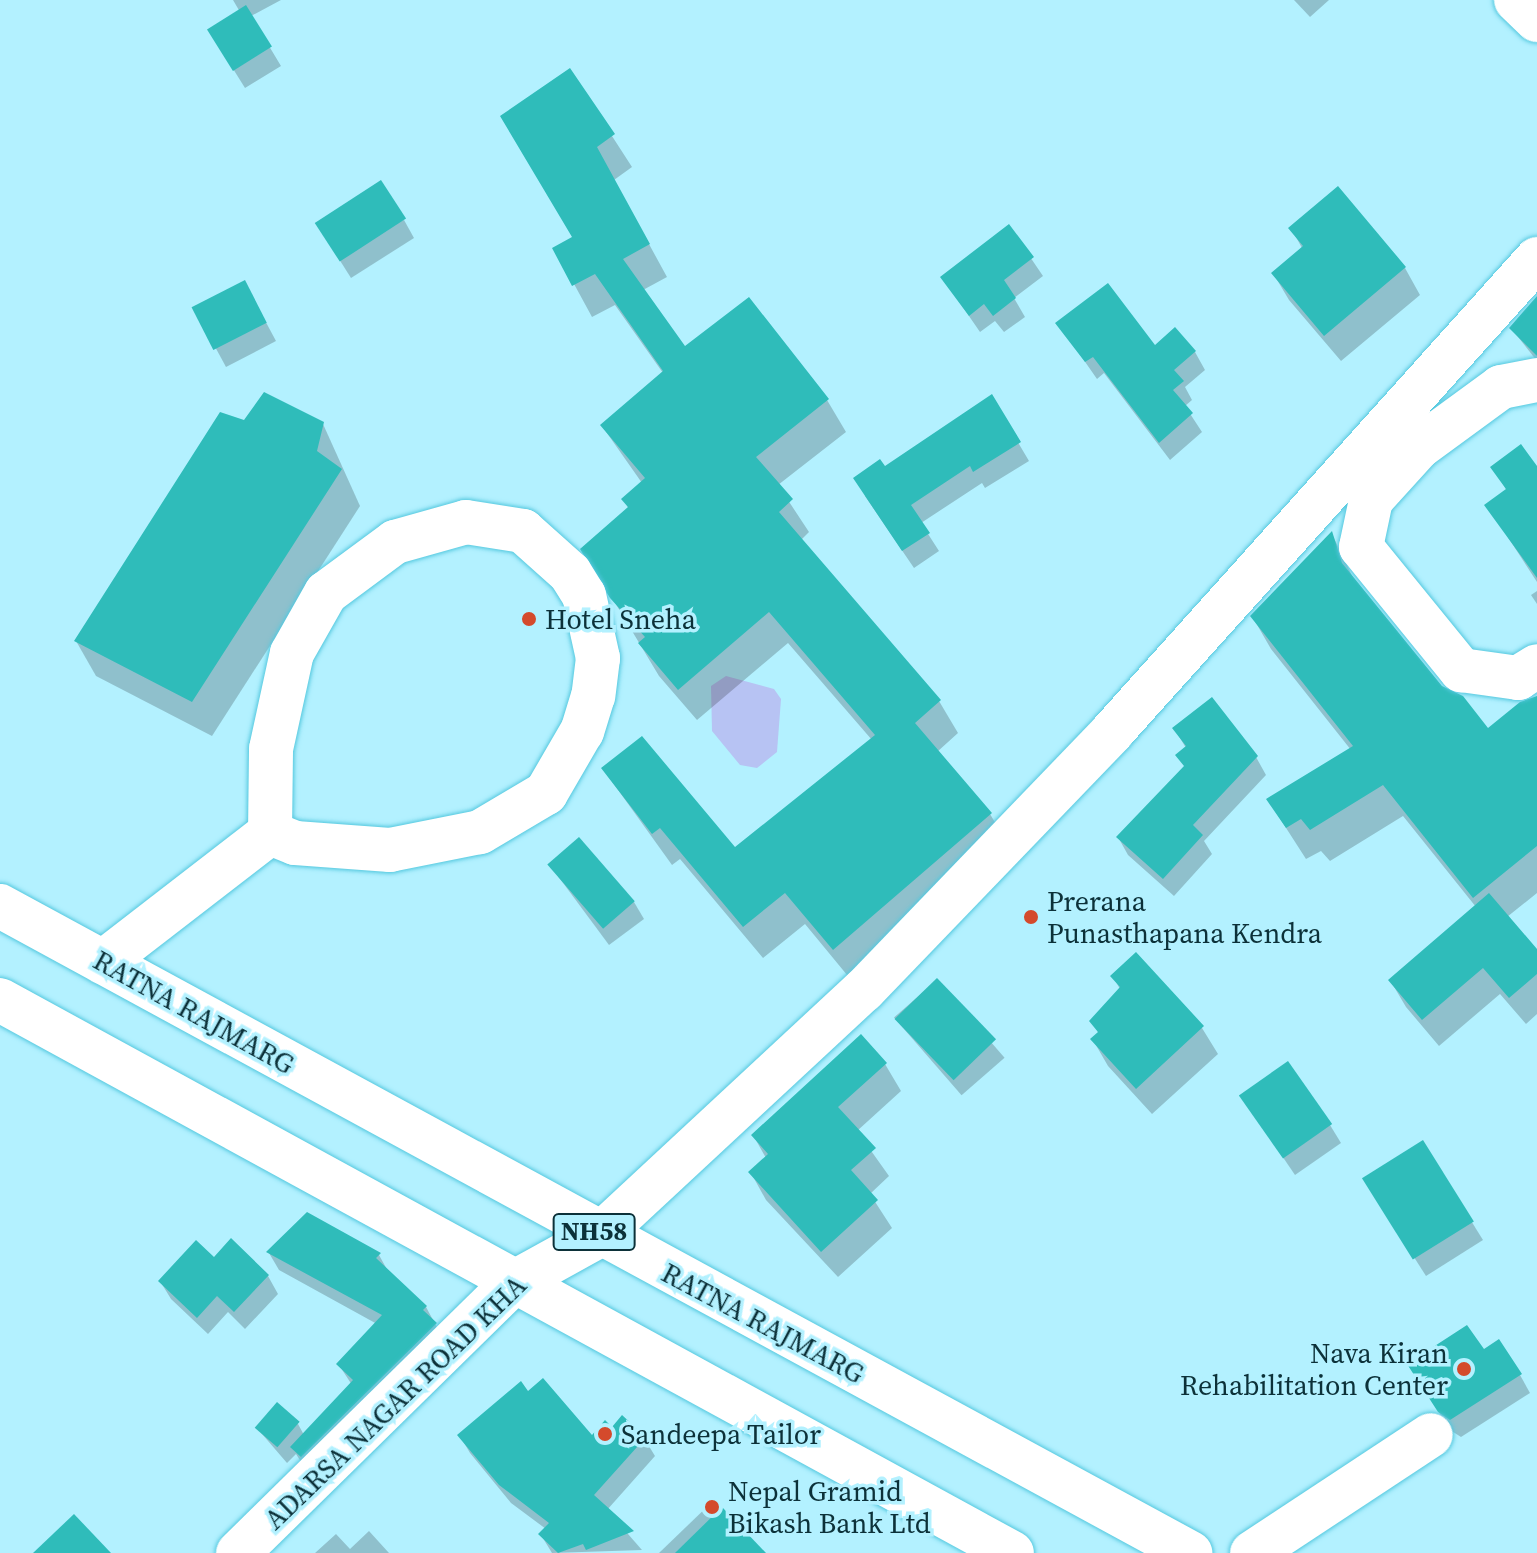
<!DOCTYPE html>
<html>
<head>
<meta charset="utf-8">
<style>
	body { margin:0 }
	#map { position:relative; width:1537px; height:1553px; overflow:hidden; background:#b3f1ff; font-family:"Source Serif 4",serif }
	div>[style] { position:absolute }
	.water>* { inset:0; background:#b7c3f3 }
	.shadow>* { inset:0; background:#0003; transform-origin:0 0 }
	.building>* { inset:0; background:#2fbcba; transform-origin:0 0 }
	.roads { filter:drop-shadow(0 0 2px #54c8df) drop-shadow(0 0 2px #54c8df) }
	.minor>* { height:44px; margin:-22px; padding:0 22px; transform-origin:22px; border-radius:22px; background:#fff }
	.major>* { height:44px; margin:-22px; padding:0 22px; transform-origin:22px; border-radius:22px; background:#fff }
	.highway>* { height:44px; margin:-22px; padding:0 22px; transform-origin:22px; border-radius:22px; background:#fff }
	.dots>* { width:22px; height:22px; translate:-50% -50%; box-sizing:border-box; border:4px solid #b3f1ff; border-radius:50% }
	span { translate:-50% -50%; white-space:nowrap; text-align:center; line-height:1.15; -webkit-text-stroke:7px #b3f1ff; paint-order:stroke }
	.shield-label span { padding:2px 6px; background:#b3f1ff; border:2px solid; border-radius:6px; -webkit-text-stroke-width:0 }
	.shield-label { font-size:26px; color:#0c3139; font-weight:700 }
	.poi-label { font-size:28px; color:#0c3139 }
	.left { translate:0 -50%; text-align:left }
	.right { translate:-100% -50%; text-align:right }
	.street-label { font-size:28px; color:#0c3139 }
</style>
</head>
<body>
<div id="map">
	<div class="water">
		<div style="clip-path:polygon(726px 676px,774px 689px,781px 699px,777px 752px,757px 768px,740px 765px,712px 731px,711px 686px)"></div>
	</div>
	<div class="shadow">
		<div style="clip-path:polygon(233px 0,281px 0,251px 16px,281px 66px,245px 88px,220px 48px,240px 12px)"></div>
		<div style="clip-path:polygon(1294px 0,1329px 0,1310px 17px)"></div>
		<div style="clip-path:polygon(570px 71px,632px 167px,614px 180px,667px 277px,643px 290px,684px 349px,827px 400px,846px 432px,778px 485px,809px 532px,801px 540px,939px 701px,958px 733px,937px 752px,990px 814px,1009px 846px,852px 981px,805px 924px,763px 958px,680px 859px,672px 865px,603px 769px,734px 850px,872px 740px,788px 643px,697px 720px,659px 676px,602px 581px,629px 509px,623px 499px,642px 483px,602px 426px,663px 373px,615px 305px,592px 317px,555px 249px,574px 238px)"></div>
		<div style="clip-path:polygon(404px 220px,414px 238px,351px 278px,327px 240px)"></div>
		<div style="clip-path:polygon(1009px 226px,1043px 276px,1014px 298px,1025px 317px,1004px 332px,995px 321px,980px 332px,942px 277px)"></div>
		<div style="clip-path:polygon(1291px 228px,1405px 268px,1420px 295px,1341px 361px,1289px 300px,1273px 273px,1302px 248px)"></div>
		<div style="clip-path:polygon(1537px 299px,1537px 361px,1511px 328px)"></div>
		<div style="clip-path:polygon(254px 300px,276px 341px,226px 367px,194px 308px)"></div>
		<div style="clip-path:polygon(1058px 323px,1154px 348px,1195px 352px,1205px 370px,1185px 387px,1192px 400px,1185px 406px,1202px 432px,1170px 460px,1104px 373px,1097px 379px)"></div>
		<div style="clip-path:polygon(991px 397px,1029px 461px,985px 488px,982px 483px,921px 523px,939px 551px,914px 568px,865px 496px,884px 469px)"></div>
		<div style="clip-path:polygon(245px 422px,323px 424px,360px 506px,212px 736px,96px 676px,76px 641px)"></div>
		<div style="clip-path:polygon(1537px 466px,1537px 582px,1487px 505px,1507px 491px,1493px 467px)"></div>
		<div style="clip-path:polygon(1332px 534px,1355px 582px,1440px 687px,1488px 731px,1537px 696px,1537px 893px,1507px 917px,1537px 952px,1537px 1014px,1526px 1024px,1500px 994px,1439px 1046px,1406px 1007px,1390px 980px,1476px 907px,1403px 816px,1330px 861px,1321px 851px,1306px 859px,1268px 800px,1351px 750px,1271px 649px,1252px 616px)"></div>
		<div style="clip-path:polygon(1537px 591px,1537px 604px,1531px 595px)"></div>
		<div style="clip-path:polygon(1174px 728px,1256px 757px,1266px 775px,1204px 841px,1212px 854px,1174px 896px,1128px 855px,1118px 837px,1185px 768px,1186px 748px)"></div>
		<div style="clip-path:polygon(549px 864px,634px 902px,644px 919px,609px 945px)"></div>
		<div style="clip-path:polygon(1113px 977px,1202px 1028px,1218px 1054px,1152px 1114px,1108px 1066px,1093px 1040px,1099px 1034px,1092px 1021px,1120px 989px)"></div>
		<div style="left:937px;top:980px;width:103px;height:57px;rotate:49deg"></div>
		<div style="clip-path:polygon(885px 1064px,901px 1091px,857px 1131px,889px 1176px,870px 1194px,892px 1228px,838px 1277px,766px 1200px,751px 1173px,766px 1158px,753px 1135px)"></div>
		<div style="clip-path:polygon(1242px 1097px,1330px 1125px,1341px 1143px,1295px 1175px)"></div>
		<div style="clip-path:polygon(1422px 1142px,1483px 1240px,1426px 1276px,1375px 1196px)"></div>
		<div style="clip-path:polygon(269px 1253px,379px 1255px,389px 1273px,426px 1307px,445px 1342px,303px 1465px,296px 1454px,287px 1463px,256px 1427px,298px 1424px,304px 1435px,352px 1385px,339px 1365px,377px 1324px,279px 1270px)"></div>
		<div style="clip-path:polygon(214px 1260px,268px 1276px,278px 1294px,245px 1329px,228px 1312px,208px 1334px,171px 1299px,160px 1281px)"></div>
		<div style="clip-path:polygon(1483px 1352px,1520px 1375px,1530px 1393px,1461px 1437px,1450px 1430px,1420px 1382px)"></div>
		<div style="clip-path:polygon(528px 1393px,592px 1438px,612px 1430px,644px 1438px,655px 1456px,607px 1510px,642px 1550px,552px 1553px,541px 1535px,546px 1529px,511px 1503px,470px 1453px,460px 1436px)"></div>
		<div style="clip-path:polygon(713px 1501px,763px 1553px,659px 1553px)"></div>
		<div style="clip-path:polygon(369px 1531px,389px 1553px,315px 1553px,336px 1534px,350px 1549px)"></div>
	</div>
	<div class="building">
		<div style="left:246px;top:5px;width:49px;height:46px;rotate:58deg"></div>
		<div style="clip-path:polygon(570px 68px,615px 134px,597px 147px,650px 244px,623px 259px,685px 346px,749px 297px,829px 399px,756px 457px,793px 499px,779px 512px,941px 700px,915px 723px,992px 813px,833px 950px,785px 893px,743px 927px,660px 828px,652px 834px,601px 768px,642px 736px,735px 847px,875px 735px,769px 612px,678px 690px,638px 643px,645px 637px,610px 598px,580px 549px,628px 507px,621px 499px,645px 478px,600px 425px,663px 371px,595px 274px,572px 286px,552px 248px,572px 237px,500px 116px)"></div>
		<div style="left:381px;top:180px;width:46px;height:79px;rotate:57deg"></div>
		<div style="clip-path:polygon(1338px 186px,1406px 267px,1324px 336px,1271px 273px,1303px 246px,1288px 228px)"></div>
		<div style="clip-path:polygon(1009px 224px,1034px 257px,1004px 280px,1016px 298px,993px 316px,984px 304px,969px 316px,940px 277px)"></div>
		<div style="left:245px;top:280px;width:48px;height:60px;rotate:63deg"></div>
		<div style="clip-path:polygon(1108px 283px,1155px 345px,1175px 327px,1196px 351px,1174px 370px,1184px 381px,1173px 390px,1193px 413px,1159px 443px,1093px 357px,1085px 362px,1055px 323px)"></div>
		<div style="clip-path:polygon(1537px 296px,1537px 356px,1509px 328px)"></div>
		<div style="clip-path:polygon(264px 392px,324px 422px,317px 451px,342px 469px,192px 702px,74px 641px,220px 412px,244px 420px)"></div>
		<div style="clip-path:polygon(992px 394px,1021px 442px,973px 472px,970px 466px,911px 505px,930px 533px,902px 551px,853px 478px,880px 459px,885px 466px)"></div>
		<div style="clip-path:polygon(1521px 444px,1537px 466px,1537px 578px,1484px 505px,1506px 489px,1490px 467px)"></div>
		<div style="clip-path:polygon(1332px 531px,1342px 563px,1442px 686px,1463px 696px,1488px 728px,1520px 702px,1537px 696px,1537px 846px,1473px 898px,1383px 785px,1310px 830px,1301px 819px,1286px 828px,1266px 799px,1353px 746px,1250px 616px)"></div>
		<div style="clip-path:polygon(1212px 697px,1258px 756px,1193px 825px,1203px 835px,1163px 879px,1116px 837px,1184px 766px,1175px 755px,1186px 746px,1172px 728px)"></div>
		<div style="left:579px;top:837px;width:85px;height:42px;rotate:49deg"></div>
		<div style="clip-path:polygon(1489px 893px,1537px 949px,1537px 974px,1509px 998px,1483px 968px,1422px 1020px,1388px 980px)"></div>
		<div style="clip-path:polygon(1136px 952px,1204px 1026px,1136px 1089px,1090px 1039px,1098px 1032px,1089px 1021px,1120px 987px,1110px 976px)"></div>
		<div style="left:937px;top:978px;width:85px;height:59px;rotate:46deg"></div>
		<div style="clip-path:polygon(861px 1034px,887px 1063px,838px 1107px,876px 1148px,851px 1170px,878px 1200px,821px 1252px,748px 1172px,768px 1154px,751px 1135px)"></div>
		<div style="left:1288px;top:1061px;width:77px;height:60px;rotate:55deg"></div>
		<div style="left:1423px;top:1140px;width:96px;height:72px;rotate:58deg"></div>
		<div style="clip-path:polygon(307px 1212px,381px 1253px,376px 1258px,427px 1306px,423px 1310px,437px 1323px,301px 1457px,290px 1447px,353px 1380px,336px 1364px,382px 1315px,266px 1252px)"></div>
		<div style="clip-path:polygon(231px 1238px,269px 1275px,234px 1312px,217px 1296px,197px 1318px,158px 1281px,196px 1240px,214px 1257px)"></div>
		<div style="clip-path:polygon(1467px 1325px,1484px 1349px,1499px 1339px,1522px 1374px,1450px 1420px,1438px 1412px,1407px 1364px)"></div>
		<div style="clip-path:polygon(543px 1378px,592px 1435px,605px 1420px,612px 1427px,622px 1415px,646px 1437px,594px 1495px,634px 1531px,586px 1550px,583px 1544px,558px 1553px,538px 1534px,549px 1523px,499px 1485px,457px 1435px,521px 1381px,528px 1391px)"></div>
		<div style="left:277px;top:1402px;width:30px;height:34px;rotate:41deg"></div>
		<div style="clip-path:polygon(722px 1507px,766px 1553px,675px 1553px)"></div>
		<div style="clip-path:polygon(74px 1514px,111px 1553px,33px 1553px)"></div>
	</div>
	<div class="roads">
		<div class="minor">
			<div style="left:1537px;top:380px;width:37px;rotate:169deg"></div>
			<div style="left:1501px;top:387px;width:102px;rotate:143.8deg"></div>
			<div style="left:1419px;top:447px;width:72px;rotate:132.2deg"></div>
			<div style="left:1371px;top:500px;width:48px;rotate:102deg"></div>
			<div style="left:1361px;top:547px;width:159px;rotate:50.9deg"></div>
			<div style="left:1461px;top:670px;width:58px;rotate:8deg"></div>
			<div style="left:1518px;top:678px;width:22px;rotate:-32deg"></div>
			<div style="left:466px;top:522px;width:58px;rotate:9deg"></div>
			<div style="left:523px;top:531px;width:63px;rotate:41.8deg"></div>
			<div style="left:570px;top:573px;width:26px;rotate:58deg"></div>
			<div style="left:584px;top:595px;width:65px;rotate:77.5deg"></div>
			<div style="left:598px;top:658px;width:38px;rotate:97deg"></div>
			<div style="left:593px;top:696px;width:37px;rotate:107deg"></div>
			<div style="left:582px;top:731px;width:72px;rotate:120.1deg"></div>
			<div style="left:546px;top:793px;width:77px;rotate:149.4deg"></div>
			<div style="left:480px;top:832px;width:92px;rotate:168.7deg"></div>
			<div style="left:390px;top:850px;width:95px;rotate:-175.8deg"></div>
			<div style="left:295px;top:843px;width:27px;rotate:-158deg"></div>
			<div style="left:270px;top:833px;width:84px;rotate:-89.3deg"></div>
			<div style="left:271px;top:749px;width:98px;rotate:-77.7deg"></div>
			<div style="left:292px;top:653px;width:69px;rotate:-60.5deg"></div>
			<div style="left:326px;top:593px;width:86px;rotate:-36.5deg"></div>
			<div style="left:395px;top:542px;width:74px;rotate:-15.7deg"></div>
			<div style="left:103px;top:962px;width:211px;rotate:-37.7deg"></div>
			<div style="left:238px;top:1553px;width:385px;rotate:-44.5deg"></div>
			<div style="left:513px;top:1283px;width:99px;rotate:-28.9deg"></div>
			<div style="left:600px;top:1235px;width:360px;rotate:-42.9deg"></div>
			<div style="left:864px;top:990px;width:358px;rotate:-46.1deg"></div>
			<div style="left:1112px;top:732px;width:636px;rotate:-48.06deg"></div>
			<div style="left:1252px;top:1553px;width:214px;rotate:-33.4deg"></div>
		</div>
		<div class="major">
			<div style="left:1516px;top:0;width:29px;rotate:44deg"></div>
		</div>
		<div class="highway">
			<div style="left:0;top:906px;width:1355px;rotate:28.53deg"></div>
			<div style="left:0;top:1000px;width:1153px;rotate:28.65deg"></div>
		</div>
	</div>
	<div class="dots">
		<div style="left:529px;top:619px;background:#d44a2c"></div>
		<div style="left:1031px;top:917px;background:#d44a2c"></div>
		<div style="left:1464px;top:1369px;background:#d44a2c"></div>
		<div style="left:605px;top:1434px;background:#d44a2c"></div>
		<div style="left:712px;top:1507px;background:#d44a2c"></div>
	</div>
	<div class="shield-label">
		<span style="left:594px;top:1232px">NH58</span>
	</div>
	<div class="poi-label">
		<span class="left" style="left:545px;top:619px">Hotel Sneha</span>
		<span class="left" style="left:1047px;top:917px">Prerana<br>Punasthapana Kendra</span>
		<span class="right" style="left:1448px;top:1369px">Nava Kiran<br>Rehabilitation Center</span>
		<span class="left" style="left:621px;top:1434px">Sandeepa Tailor</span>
		<span class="left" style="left:728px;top:1507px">Nepal Gramid<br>Bikash Bank Ltd</span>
	</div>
	<div class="street-label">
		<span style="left:194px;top:1012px;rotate:29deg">RATNA RAJMARG</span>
		<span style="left:763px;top:1323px;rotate:28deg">RATNA RAJMARG</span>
		<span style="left:395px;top:1402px;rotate:-44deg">ADARSA NAGAR ROAD KHA</span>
	</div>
</div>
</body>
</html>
